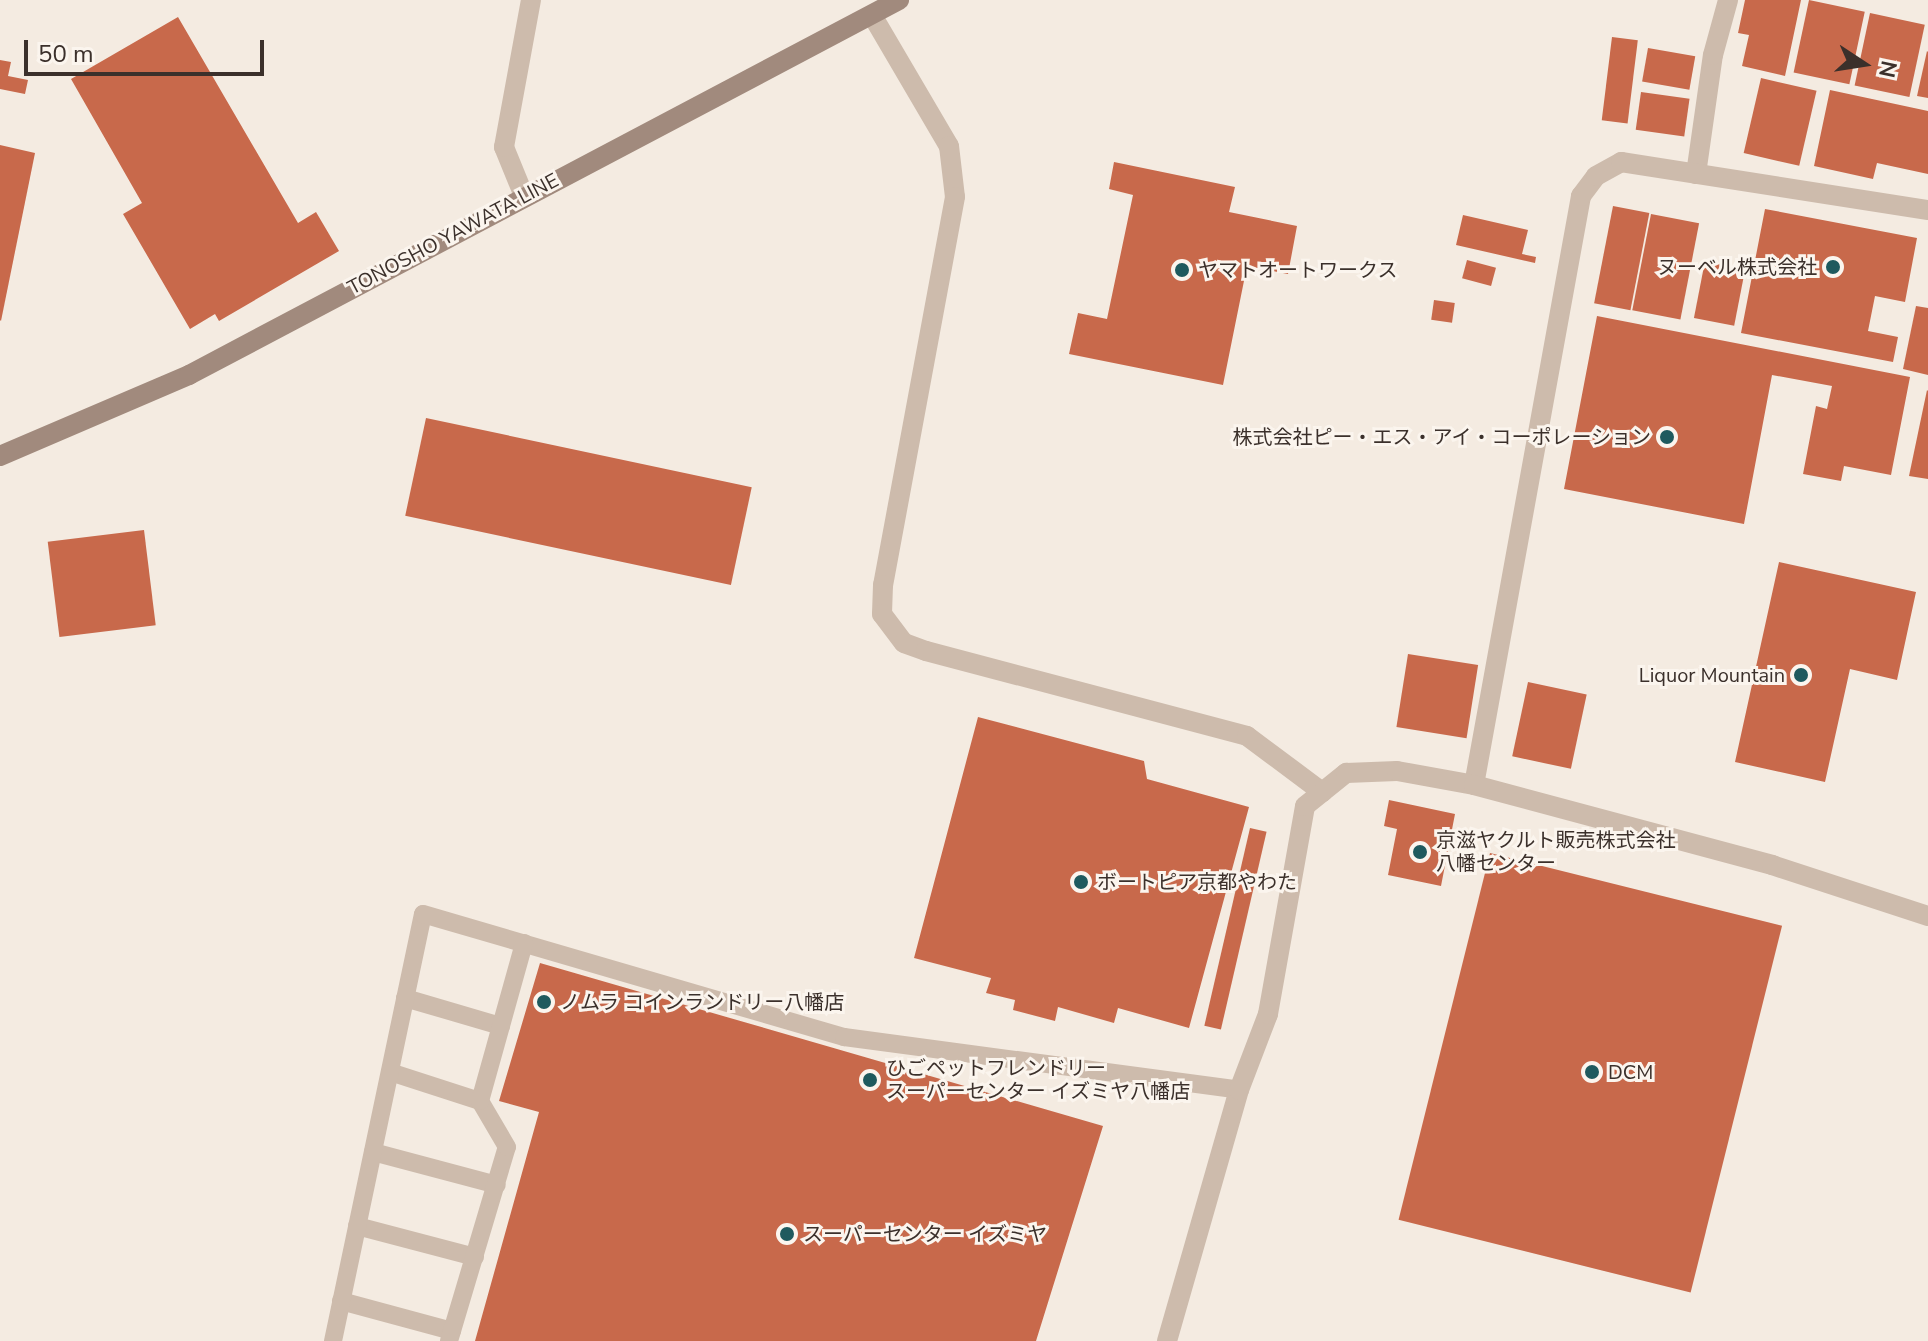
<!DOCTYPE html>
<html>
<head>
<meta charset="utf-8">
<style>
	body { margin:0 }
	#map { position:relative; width:1928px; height:1341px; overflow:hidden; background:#f4ebe1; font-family:"Nunito Sans","Noto Sans JP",sans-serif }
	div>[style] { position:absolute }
	.building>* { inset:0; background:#c8694b; transform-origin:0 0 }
	.service>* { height:18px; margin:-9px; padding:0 9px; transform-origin:9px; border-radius:9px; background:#cdbbac }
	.minor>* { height:20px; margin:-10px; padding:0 10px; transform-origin:10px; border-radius:10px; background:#cdbbac }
	.tertiary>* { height:20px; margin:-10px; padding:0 10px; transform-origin:10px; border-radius:10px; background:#cdbbac }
	.secondary>* { height:20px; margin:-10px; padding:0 10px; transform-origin:10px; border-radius:10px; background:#a18a7d }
	.dots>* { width:22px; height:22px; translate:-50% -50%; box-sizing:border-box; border:4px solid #fbf5ee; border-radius:50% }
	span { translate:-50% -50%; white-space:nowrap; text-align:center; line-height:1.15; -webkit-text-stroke:6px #fbf5ee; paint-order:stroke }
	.street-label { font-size:20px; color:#3b302b }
	.poi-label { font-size:20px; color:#3b302b }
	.right { translate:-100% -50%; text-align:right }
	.left { translate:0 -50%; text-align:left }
	.north { position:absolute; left:1824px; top:24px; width:80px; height:80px; -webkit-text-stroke:6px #fbf5ee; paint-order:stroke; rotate:102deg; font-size:22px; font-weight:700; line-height:32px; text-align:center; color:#3b302b }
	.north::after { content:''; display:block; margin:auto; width:28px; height:36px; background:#3b302b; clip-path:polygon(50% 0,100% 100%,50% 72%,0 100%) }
	.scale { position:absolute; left:24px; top:40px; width:240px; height:36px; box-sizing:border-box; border:4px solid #3b302b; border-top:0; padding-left:10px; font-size:24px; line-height:28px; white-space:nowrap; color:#3b302b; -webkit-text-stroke:6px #fbf5ee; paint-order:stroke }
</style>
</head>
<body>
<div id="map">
	<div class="building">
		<div style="clip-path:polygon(1745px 0,1801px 0,1785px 76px,1742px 66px,1749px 35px,1738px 33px)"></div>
		<div style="left:1809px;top:0;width:57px;height:74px;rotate:12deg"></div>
		<div style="left:1870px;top:13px;width:56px;height:74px;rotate:12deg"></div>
		<div style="clip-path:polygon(178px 17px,298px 223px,316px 212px,339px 251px,219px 321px,215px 314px,190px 329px,123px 214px,142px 203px,71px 79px)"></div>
		<div style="left:1612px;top:37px;width:26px;height:84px;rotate:7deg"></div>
		<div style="left:1648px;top:48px;width:48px;height:34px;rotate:10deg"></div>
		<div style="clip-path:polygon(1927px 51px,1928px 52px,1928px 98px,1917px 96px)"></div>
		<div style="clip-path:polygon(0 60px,11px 62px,8px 76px,28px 80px,25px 94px,0 89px)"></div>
		<div style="left:1761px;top:78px;width:57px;height:77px;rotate:13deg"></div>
		<div style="clip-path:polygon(1830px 90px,1928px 111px,1928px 174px,1877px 163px,1873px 179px,1814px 166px)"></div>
		<div style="left:1641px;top:92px;width:49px;height:38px;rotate:8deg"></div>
		<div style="clip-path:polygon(0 145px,35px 153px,1px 321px,0 320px)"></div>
		<div style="clip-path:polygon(1114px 162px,1235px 187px,1229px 212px,1297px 226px,1288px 274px,1247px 266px,1223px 385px,1069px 354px,1078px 313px,1107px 319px,1133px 195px,1109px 189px)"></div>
		<div style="left:1613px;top:206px;width:37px;height:99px;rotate:11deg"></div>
		<div style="clip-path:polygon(1765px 209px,1917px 238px,1905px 302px,1875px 296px,1868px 331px,1898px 337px,1893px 362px,1741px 333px)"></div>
		<div style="left:1651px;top:214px;width:49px;height:98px;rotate:11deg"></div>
		<div style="clip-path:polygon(1463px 215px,1528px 230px,1522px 254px,1536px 257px,1535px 263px,1456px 245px)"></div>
		<div style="left:1467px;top:260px;width:30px;height:19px;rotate:15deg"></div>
		<div style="left:1705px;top:261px;width:41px;height:58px;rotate:11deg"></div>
		<div style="left:1434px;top:300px;width:21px;height:20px;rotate:8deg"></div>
		<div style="clip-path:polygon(1916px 306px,1928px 308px,1928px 375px,1903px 369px)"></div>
		<div style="clip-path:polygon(1597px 316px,1910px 377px,1891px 475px,1844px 466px,1841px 481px,1803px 474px,1816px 406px,1827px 409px,1832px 386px,1772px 375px,1744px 524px,1564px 489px)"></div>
		<div style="clip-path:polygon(1927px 390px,1928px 391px,1928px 479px,1909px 476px)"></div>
		<div style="left:426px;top:418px;width:333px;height:100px;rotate:12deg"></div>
		<div style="left:144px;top:530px;width:96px;height:97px;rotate:83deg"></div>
		<div style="clip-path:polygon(1779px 562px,1916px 592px,1897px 680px,1850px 669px,1825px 782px,1735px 762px)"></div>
		<div style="left:1408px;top:654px;width:71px;height:74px;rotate:9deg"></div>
		<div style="left:1528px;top:682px;width:60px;height:76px;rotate:12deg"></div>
		<div style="clip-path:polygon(978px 717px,1144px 761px,1147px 779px,1249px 807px,1189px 1028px,1118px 1008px,1114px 1023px,1058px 1007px,1055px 1021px,1013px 1010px,1015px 1000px,986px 993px,991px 978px,914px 958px)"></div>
		<div style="clip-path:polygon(1389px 800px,1455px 814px,1441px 886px,1388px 875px,1397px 829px,1384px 826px)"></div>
		<div style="left:1250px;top:828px;width:17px;height:203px;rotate:13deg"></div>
		<div style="left:1490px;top:853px;width:301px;height:378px;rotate:14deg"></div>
		<div style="clip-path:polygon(540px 963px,1103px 1126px,1036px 1341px,475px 1341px,539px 1112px,499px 1101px)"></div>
	</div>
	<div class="service">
		<div style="left:405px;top:998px;width:100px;rotate:16.3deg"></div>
		<div style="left:390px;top:1072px;width:95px;rotate:17.9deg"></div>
		<div style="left:373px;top:1152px;width:128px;rotate:14.9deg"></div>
		<div style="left:357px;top:1226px;width:122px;rotate:14.7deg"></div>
		<div style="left:341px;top:1301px;width:115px;rotate:15.1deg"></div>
		<div style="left:333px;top:1341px;width:436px;rotate:-78.1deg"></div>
		<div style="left:423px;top:914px;width:439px;rotate:16.3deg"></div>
		<div style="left:844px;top:1037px;width:399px;rotate:7.6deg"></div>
		<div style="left:449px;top:1341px;width:202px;rotate:-73.4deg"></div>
		<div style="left:507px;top:1147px;width:53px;rotate:-120.4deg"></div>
		<div style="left:480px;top:1101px;width:164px;rotate:-74.4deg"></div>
	</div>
	<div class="minor">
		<div style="left:1696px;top:174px;width:120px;rotate:-81.9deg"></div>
		<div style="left:1713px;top:55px;width:57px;rotate:-74.7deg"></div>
		<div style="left:524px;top:196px;width:53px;rotate:-112.2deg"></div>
		<div style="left:504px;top:147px;width:149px;rotate:-79.6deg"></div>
		<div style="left:1474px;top:785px;width:599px;rotate:-79.7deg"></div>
		<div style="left:1581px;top:196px;width:25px;rotate:-53deg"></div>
		<div style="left:1596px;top:176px;width:29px;rotate:-29deg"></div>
		<div style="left:1621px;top:162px;width:311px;rotate:8.9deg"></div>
	</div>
	<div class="tertiary">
		<div style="left:872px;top:15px;width:152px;rotate:59.6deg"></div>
		<div style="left:949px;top:146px;width:51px;rotate:83.3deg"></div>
		<div style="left:955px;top:197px;width:395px;rotate:100.5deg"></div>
		<div style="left:883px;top:585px;width:29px;rotate:92deg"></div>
		<div style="left:882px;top:614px;width:36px;rotate:53deg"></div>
		<div style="left:904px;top:643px;width:23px;rotate:20deg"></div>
		<div style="left:926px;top:651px;width:332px;rotate:14.8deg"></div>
		<div style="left:1247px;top:736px;width:94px;rotate:36.7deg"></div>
		<div style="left:1167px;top:1341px;width:261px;rotate:-74deg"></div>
		<div style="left:1239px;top:1090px;width:81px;rotate:-69.1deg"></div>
		<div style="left:1268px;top:1014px;width:211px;rotate:-79.9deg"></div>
		<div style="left:1305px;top:806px;width:53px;rotate:-38.8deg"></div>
		<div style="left:1346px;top:773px;width:51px;rotate:-2.2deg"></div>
		<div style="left:1397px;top:771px;width:78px;rotate:10.3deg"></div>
		<div style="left:1474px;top:785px;width:309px;rotate:15deg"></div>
		<div style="left:1772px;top:865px;width:164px;rotate:18.1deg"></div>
	</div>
	<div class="secondary">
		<div style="left:0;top:456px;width:206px;rotate:-23.2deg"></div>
		<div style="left:189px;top:375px;width:803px;rotate:-27.84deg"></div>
	</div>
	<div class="dots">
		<div style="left:1833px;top:267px;background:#1f5a5e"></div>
		<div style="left:1182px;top:270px;background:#1f5a5e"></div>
		<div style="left:1667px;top:437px;background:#1f5a5e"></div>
		<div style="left:1801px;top:675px;background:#1f5a5e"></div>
		<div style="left:1420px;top:852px;background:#1f5a5e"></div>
		<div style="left:1081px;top:882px;background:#1f5a5e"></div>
		<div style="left:544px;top:1002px;background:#1f5a5e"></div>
		<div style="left:1592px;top:1072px;background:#1f5a5e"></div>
		<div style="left:870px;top:1080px;background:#1f5a5e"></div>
		<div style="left:787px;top:1234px;background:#1f5a5e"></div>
	</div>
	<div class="street-label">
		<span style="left:453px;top:234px;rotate:-28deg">TONOSHO YAWATA LINE</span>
	</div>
	<div class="poi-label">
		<span class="right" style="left:1817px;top:267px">ヌーベル株式会社</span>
		<span class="left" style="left:1198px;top:270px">ヤマトオートワークス</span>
		<span class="right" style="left:1651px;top:437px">株式会社ピー・エス・アイ・コーポレーション</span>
		<span class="right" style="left:1785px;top:675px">Liquor Mountain</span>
		<span class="left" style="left:1436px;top:852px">京滋ヤクルト販売株式会社<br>八幡センター</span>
		<span class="left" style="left:1097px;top:882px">ボートピア京都やわた</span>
		<span class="left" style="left:560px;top:1002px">ノムラ コインランドリー八幡店</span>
		<span class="left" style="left:886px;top:1080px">ひごペットフレンドリー<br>スーパーセンター イズミヤ八幡店</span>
		<span class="left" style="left:1608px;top:1072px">DCM</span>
		<span class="left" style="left:803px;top:1234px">スーパーセンター イズミヤ</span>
	</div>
	<div class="north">N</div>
	<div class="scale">50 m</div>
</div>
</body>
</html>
